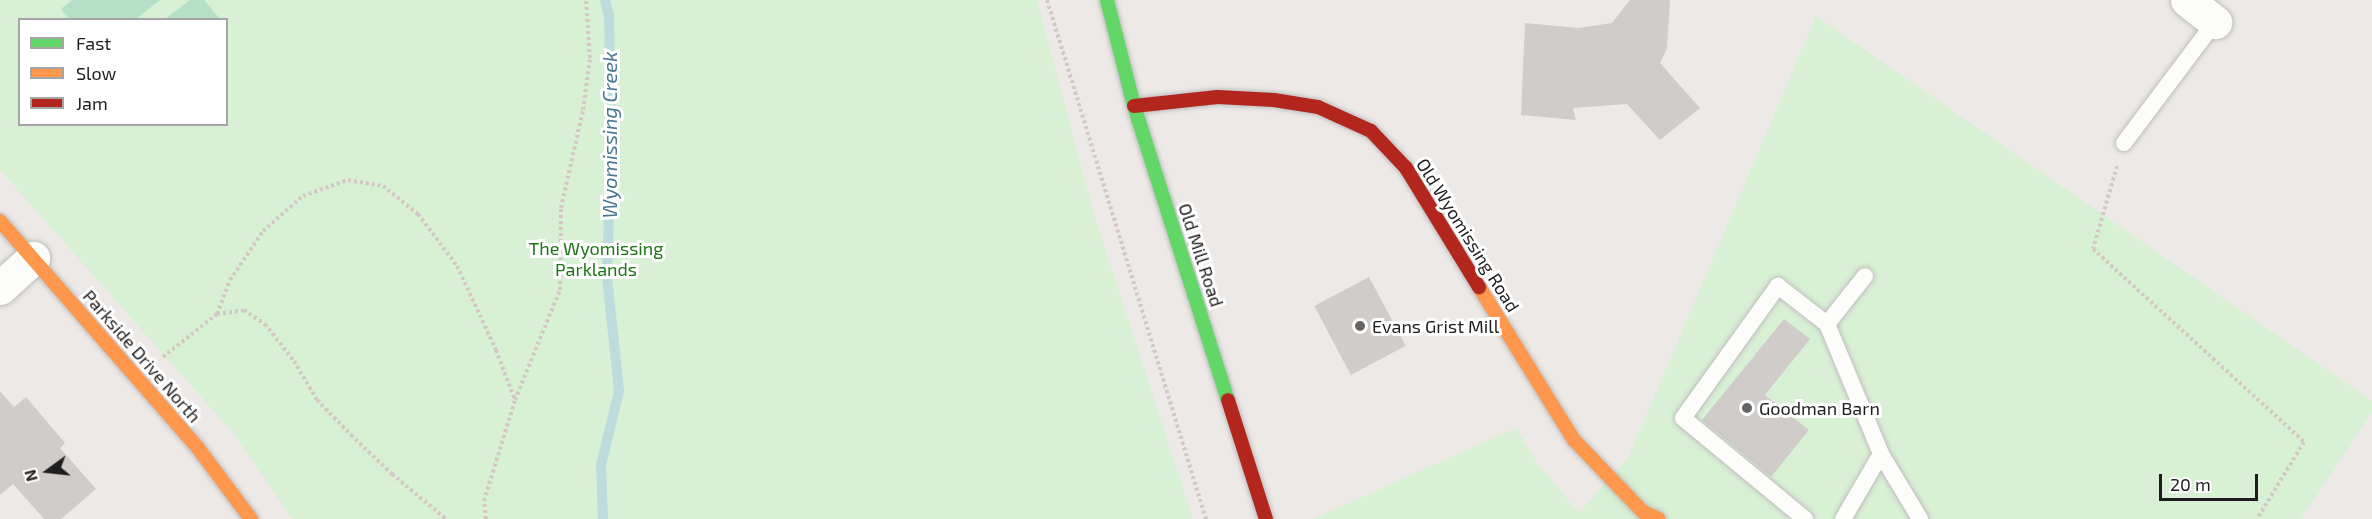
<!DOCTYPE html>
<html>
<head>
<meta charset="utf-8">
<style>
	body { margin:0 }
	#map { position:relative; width:2372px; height:519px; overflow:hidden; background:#ece9e7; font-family:"Exo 2",sans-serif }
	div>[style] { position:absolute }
	.park>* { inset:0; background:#d8f0d4 }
	.pitch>* { inset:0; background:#b5e0c7 }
	.stream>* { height:10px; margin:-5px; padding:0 5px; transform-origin:5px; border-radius:5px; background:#bcdcdd }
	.building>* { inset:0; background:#cfccca; transform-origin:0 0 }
	.path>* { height:4px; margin-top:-2px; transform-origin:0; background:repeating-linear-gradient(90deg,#d5c7c7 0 3px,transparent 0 6px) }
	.roads { filter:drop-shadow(0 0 2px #bfbebd) drop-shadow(0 0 2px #bfbebd) }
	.lane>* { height:16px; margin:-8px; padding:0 8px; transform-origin:8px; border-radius:8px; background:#fcfcfb }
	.street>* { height:33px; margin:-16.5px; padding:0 16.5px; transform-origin:16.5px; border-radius:16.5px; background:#fcfcfb }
	.fast>* { height:14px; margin:-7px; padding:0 7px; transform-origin:7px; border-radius:7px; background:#63d668 }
	.slow>* { height:14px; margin:-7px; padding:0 7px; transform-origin:7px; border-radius:7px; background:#ff974d }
	.jam>* { height:14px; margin:-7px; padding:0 7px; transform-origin:7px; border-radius:7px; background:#b3261e }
	.dots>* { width:16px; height:16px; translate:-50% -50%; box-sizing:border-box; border:3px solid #fff; border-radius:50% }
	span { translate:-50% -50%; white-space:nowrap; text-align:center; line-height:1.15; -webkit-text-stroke:6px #fff; paint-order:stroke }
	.street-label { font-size:18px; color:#1e1e1e }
	.park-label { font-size:18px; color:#1b7513 }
	.poi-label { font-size:18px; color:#1e1e1e }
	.left { translate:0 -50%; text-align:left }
	.water-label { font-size:20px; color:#477890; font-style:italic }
	.legend { position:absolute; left:18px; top:18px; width:210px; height:108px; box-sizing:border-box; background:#fff; border:2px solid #a5a5a5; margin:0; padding:8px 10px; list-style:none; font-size:18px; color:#1e1e1e }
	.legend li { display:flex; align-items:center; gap:12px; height:30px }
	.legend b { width:30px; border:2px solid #a5a5a5 }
	.north { position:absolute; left:18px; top:441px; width:60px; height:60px; -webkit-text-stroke:4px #fff; paint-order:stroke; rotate:255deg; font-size:16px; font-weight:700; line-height:24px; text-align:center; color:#1e1e1e }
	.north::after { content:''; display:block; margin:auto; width:21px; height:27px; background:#1e1e1e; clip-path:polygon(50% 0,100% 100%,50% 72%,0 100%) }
	.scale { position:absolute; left:2159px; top:474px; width:99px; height:27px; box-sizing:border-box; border:3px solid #1e1e1e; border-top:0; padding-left:8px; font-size:18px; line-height:21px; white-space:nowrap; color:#1e1e1e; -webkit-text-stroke:4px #fff; paint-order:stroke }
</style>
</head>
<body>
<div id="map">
	<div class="park">
		<div style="clip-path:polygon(evenodd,0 0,1037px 0,1094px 214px,1193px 519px,292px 519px,234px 434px,0 170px,0 0,20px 20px,226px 20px,226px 124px,20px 124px,20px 20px)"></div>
		<div style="clip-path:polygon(1816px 16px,2372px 401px,2372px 412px,2301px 519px,1313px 519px,1516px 428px,1538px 464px,1579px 513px,1629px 456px)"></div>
	</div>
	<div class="pitch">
		<div style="clip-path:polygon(72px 0,160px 0,136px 19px,69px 19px,61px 9px)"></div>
		<div style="clip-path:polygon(190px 0,204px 0,220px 19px,165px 19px)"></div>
	</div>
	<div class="stream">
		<div style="left:603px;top:519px;width:54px;rotate:-92.1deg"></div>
		<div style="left:601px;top:465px;width:76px;rotate:-76.3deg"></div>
		<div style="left:619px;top:391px;width:115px;rotate:-96deg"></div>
		<div style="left:607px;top:277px;width:126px;rotate:-88.2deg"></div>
		<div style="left:611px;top:151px;width:135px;rotate:-90.8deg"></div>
		<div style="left:609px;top:16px;width:16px;rotate:-104deg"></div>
	</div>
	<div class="building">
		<div style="clip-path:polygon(1630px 0,1670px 0,1667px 48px,1660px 63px,1700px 108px,1660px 140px,1627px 104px,1573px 108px,1576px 120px,1521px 115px,1525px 23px,1578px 28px,1612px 23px)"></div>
		<div style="left:1369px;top:277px;width:78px;height:62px;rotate:62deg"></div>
		<div style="clip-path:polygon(1784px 319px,1810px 339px,1765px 395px,1809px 430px,1771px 477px,1702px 420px)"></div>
		<div style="clip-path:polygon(0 391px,14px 407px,26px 397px,65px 443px,60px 448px,96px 489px,61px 519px,44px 519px,13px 484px,0 495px)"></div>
	</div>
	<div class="path">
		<div style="left:1047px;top:0;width:543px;rotate:72.97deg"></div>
		<div style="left:2117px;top:166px;width:86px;rotate:106.1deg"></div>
		<div style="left:2093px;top:249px;width:286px;rotate:42.4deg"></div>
		<div style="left:2304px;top:442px;width:90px;rotate:121.4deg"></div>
		<div style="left:217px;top:314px;width:36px;rotate:-69deg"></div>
		<div style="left:230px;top:280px;width:59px;rotate:-56deg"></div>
		<div style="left:263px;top:231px;width:53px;rotate:-41.2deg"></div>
		<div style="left:303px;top:196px;width:48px;rotate:-19.6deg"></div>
		<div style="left:348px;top:180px;width:36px;rotate:10deg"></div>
		<div style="left:383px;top:186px;width:45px;rotate:38.7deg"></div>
		<div style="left:418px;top:214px;width:65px;rotate:53.1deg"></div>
		<div style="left:457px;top:266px;width:93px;rotate:65.1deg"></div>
		<div style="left:496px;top:350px;width:53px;rotate:69.2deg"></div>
		<div style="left:163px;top:357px;width:69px;rotate:-38.5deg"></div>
		<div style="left:217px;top:314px;width:27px;rotate:-8deg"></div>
		<div style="left:244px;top:310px;width:25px;rotate:34deg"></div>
		<div style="left:265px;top:324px;width:47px;rotate:51.9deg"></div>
		<div style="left:294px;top:361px;width:45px;rotate:59.5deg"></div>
		<div style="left:317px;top:400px;width:49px;rotate:45.8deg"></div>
		<div style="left:351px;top:435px;width:57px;rotate:43.6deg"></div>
		<div style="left:392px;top:474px;width:70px;rotate:39.8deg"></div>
		<div style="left:486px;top:519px;width:18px;rotate:-96deg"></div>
		<div style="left:484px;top:501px;width:106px;rotate:-72.9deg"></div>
		<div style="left:515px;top:400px;width:119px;rotate:-67.8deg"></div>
		<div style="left:560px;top:290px;width:82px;rotate:-89.3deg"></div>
		<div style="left:561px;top:208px;width:100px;rotate:-77.3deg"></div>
		<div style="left:583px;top:110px;width:52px;rotate:-82.3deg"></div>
		<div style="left:590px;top:58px;width:58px;rotate:-93.9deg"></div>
	</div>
	<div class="roads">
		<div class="lane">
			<div style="left:2124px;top:143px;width:151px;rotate:-53.1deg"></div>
			<div style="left:1827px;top:324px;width:61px;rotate:-51.6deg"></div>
			<div style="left:1881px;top:454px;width:76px;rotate:59deg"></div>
			<div style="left:1805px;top:519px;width:158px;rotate:-140.4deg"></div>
			<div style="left:1683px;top:418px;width:163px;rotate:-54.3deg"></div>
			<div style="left:1778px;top:286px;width:62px;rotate:37.8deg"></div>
			<div style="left:1827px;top:324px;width:141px;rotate:67.4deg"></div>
			<div style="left:1881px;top:454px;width:75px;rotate:120.3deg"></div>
		</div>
		<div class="street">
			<div style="left:2187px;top:0;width:36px;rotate:38deg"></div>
			<div style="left:0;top:288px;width:45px;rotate:-42.3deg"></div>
		</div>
		<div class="fast">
			<div style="left:1107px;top:0;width:109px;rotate:75.7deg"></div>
			<div style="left:1134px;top:106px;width:309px;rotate:72.3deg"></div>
		</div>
		<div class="slow">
			<div style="left:0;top:221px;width:301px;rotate:48.9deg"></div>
			<div style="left:198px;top:448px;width:89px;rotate:53.3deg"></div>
			<div style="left:1479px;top:287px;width:180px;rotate:58.2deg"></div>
			<div style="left:1574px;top:440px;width:100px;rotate:46.2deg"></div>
			<div style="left:1643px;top:512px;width:17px;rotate:24deg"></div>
		</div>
		<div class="jam">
			<div style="left:1134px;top:106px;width:84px;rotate:-6.1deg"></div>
			<div style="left:1218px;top:97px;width:56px;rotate:3.1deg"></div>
			<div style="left:1274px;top:100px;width:45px;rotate:9deg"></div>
			<div style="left:1318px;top:107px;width:58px;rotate:24.4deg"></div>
			<div style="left:1371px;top:131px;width:51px;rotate:46.6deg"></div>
			<div style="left:1406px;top:168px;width:140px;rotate:58.5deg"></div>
			<div style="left:1228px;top:400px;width:125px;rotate:72.3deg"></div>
		</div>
	</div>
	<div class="dots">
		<div style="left:1360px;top:326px;background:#666564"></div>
		<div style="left:1747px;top:408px;background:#666564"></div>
	</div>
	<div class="street-label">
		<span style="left:1468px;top:235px;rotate:58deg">Old Wyomissing Road</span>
		<span style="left:1201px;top:255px;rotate:72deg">Old Mill Road</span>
		<span style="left:142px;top:356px;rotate:49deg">Parkside Drive North</span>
	</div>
	<div class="park-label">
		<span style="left:596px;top:259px">The Wyomissing<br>Parklands</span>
	</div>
	<div class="poi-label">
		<span class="left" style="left:1372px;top:326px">Evans Grist Mill</span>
		<span class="left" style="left:1759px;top:408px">Goodman Barn</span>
	</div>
	<div class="water-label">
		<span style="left:609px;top:135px;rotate:-90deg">Wyomissing Creek</span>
	</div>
	<ul class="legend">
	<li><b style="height:8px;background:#63d668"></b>Fast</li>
	<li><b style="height:8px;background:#ff974d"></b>Slow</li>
	<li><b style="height:8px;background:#b3261e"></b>Jam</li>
	</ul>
	<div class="north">N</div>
	<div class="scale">20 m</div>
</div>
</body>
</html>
